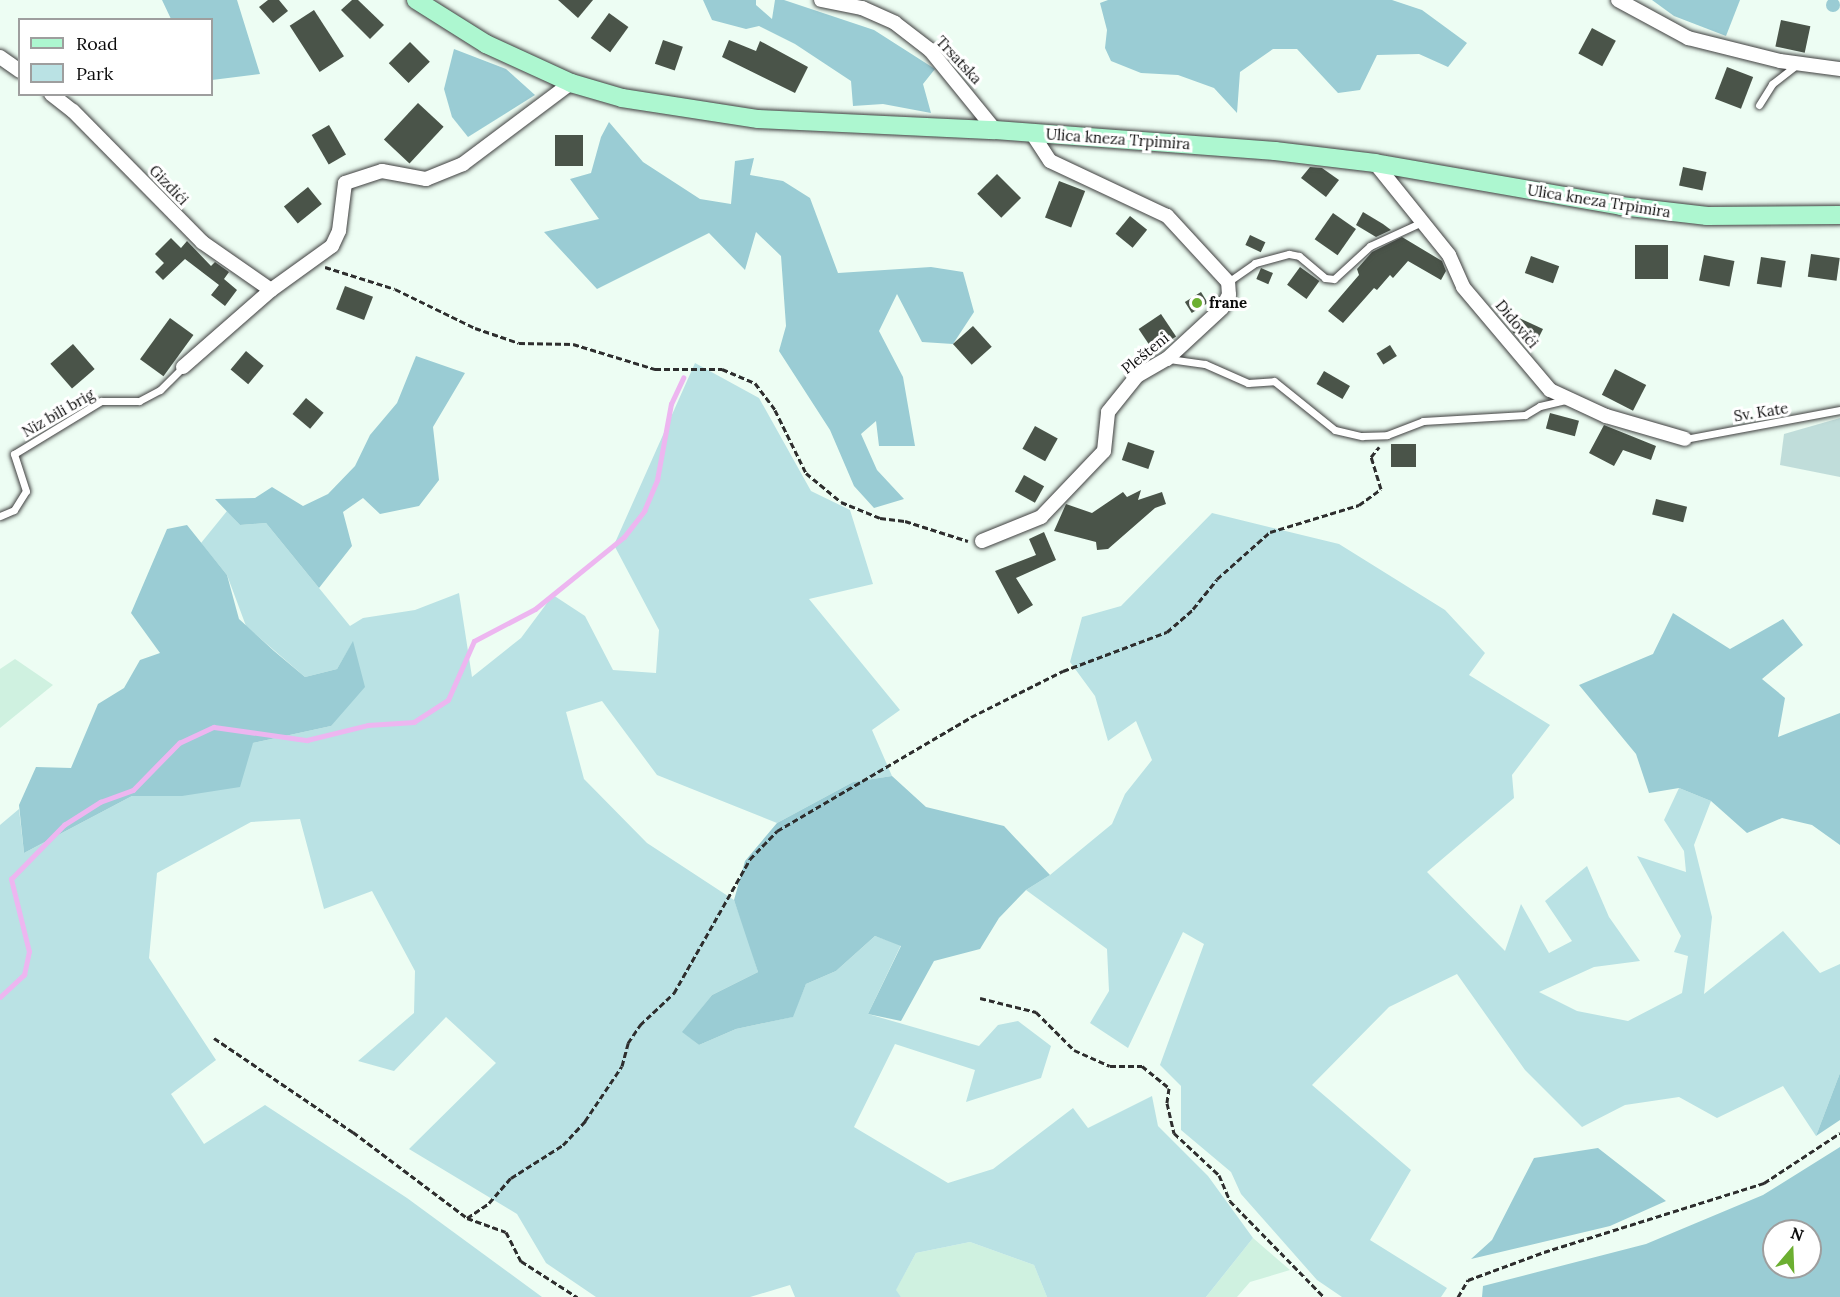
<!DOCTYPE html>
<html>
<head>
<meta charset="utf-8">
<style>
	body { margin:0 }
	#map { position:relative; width:1840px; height:1297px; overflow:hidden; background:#edfdf3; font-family:Lora,serif }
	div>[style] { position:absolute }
	.farmland>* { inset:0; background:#cff1e0 }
	.green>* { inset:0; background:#bae2e4 }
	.forest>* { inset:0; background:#9accd4 }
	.round { border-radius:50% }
	.cemetery>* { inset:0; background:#c0ddda }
	.stream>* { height:4.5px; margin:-2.25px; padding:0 2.25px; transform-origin:2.25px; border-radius:2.25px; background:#edb6f0 }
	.building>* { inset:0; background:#4a5449; transform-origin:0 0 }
	.path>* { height:3px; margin-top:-1.5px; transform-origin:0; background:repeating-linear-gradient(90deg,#2e2e2e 0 6px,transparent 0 9px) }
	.roads { filter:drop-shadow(0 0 2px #3f3f3f) drop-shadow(0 0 2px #3f3f3f) }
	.service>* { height:7px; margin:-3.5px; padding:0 3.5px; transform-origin:3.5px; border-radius:3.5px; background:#fff }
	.minor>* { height:14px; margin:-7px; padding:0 7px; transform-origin:7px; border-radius:7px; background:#fff }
	.secondary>* { height:18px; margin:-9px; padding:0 9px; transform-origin:9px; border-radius:9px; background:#adf7d0 }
	.dots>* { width:16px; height:16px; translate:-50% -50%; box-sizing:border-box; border:3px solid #fff; border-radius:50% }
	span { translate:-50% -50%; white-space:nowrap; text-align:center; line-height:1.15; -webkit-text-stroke:6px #fff; paint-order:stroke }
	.street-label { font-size:15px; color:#0c0c0c }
	.poi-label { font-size:15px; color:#0c0c0c; font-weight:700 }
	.left { translate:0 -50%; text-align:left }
	.legend { position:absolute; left:18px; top:18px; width:195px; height:78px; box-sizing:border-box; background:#fff; border:2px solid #9e9e9e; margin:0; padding:8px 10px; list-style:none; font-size:18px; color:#0c0c0c }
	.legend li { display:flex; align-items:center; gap:12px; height:30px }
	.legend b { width:30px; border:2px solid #9e9e9e }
	.north { position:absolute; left:1762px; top:1219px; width:60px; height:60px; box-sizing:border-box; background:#fff; border:2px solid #9e9e9e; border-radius:50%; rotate:19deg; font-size:16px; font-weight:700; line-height:24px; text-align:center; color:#0c0c0c }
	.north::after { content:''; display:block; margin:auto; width:21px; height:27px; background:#6caf31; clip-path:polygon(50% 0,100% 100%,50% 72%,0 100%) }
</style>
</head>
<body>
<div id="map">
	<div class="farmland">
		<div style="clip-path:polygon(15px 659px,53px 685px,0 728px,0 669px)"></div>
		<div style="clip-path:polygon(1253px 1238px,1290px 1270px,1250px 1282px,1237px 1297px,1206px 1297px)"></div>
		<div style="clip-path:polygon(970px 1242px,1034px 1265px,1047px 1297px,901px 1297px,895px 1291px,916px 1253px)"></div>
	</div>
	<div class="green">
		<div style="clip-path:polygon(695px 363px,759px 398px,811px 491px,850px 510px,873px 584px,809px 599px,900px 710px,872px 730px,892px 776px,853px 782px,777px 823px,657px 775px,602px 701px,566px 712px,584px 779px,647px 843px,734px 900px,748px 939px,758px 972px,712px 995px,683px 1032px,699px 1045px,736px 1029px,792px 1017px,806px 984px,836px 971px,875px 936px,901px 945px,868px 1014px,979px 1046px,998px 1025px,1018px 1021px,1051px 1046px,1041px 1078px,966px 1102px,975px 1070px,895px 1044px,854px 1127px,948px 1183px,993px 1169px,1073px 1108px,1088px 1128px,1152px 1096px,1158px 1126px,1208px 1176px,1253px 1238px,1206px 1297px,1047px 1297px,1034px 1265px,970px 1242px,916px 1253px,896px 1290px,901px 1297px,795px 1297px,790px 1285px,750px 1297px,596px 1297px,546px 1263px,517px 1214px,409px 1149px,496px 1063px,446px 1017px,394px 1071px,358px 1061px,414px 1013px,415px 971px,372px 891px,324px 909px,300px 819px,251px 822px,157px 873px,149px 958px,216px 1060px,171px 1094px,204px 1144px,265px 1105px,407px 1198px,542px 1297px,0 1297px,0 825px,19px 809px,24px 853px,132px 796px,151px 794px,253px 743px,331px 726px,353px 642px,337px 669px,305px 677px,246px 626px,227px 575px,201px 543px,227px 511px,240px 525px,266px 523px,350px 626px,363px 618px,415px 610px,459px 593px,472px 677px,521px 638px,553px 595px,585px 616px,613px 670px,656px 673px,659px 630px,614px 545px)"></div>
		<div style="clip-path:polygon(1212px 513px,1339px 544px,1445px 610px,1485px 653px,1469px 675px,1550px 725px,1512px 775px,1514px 798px,1427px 872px,1505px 951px,1521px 904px,1549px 953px,1572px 941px,1545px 901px,1587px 866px,1609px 917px,1640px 961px,1594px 967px,1539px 992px,1577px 1011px,1628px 1021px,1682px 993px,1688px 956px,1674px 952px,1681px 936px,1637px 856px,1686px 872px,1684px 851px,1664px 820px,1679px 788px,1711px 801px,1694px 845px,1712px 917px,1704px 994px,1783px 931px,1820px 973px,1840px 964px,1840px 1073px,1816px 1136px,1783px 1086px,1717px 1118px,1679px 1097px,1625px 1105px,1582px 1127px,1525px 1070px,1457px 974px,1389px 1007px,1312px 1085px,1411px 1170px,1370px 1240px,1447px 1288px,1441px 1297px,1342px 1297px,1317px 1280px,1241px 1194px,1231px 1172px,1181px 1130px,1181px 1086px,1160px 1065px,1204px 944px,1183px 932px,1128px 1048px,1090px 1023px,1109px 991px,1107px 949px,1026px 890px,1050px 875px,1112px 824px,1125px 794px,1152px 760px,1136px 721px,1108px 741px,1095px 696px,1070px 662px,1082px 617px,1121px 606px)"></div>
	</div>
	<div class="forest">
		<div class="round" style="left:1826px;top:-2px;width:14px;height:14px"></div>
		<div style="clip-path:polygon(162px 0,237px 0,260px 74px,212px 80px,212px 20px,171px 19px)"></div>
		<div style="clip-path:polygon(703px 0,756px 0,756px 5px,772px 19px,775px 0,784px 0,874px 30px,935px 69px,923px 84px,931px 113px,883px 104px,853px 106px,851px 81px,795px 44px,759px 26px,746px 29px,712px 20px)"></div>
		<div style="clip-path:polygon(1108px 0,1392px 0,1422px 10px,1467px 43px,1448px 67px,1419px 54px,1377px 55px,1360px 90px,1338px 93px,1297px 49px,1273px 49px,1240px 72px,1237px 113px,1214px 88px,1178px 75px,1141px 73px,1111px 61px,1105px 48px,1107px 30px,1100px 3px)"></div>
		<div style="clip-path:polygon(1652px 0,1740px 0,1726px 36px,1674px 16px)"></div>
		<div style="clip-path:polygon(454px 49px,506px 69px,535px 95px,468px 137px,452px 117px,444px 89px)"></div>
		<div style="clip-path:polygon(609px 122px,643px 162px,700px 199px,731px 204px,735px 161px,754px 158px,750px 175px,783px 181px,810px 198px,838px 273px,931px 267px,963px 272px,974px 312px,953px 344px,922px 342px,897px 294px,879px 331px,903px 377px,915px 446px,879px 446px,876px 421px,861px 434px,877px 470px,904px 499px,874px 508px,854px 486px,830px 430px,779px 351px,786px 326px,781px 256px,756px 232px,745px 270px,709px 233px,597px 289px,544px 232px,599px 219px,570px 179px,591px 173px,601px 137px)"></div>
		<div style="clip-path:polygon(416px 356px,465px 373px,433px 427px,439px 480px,419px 506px,380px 514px,363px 498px,343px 512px,352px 546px,319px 588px,266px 523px,240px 525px,215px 499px,255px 498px,272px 487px,303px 506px,328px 494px,355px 466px,370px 435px,397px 403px)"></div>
		<div style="clip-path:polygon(187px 525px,227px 575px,239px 619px,274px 651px,305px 677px,337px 669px,353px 641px,365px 687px,331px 726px,253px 743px,240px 787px,182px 796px,132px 796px,24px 853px,19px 805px,36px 767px,71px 768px,98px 704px,124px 688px,140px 660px,160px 653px,131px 613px,167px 529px)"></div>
		<div style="clip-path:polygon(1673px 613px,1730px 649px,1783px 619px,1803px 645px,1762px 679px,1785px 698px,1778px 737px,1840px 713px,1840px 845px,1812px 825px,1782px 818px,1747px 833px,1711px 801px,1679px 788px,1649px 793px,1636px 754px,1579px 685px,1653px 654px)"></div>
		<div style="clip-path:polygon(892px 776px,926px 807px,1004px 826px,1050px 875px,1026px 890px,999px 918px,980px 949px,934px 961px,901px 1021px,868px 1014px,901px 946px,875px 936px,836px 971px,806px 984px,793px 1017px,736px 1029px,699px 1045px,682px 1032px,712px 995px,758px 972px,734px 900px,745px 861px,777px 823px,853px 782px)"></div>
		<div style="clip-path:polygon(1840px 1073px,1840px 1120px,1816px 1136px)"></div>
		<div style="clip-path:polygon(evenodd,1840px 1147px,1840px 1297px,1482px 1297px,1483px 1286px,1646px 1244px,1763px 1195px,1840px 1147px,1774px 1231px,1810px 1231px,1810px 1267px,1774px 1267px,1774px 1231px)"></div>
		<div style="clip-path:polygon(1598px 1148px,1666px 1201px,1610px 1226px,1471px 1259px,1492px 1240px,1534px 1158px)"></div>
	</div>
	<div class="cemetery">
		<div style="clip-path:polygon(1840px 418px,1840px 477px,1780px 465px,1784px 434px)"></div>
	</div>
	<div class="stream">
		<div style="left:0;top:997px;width:33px;rotate:-43deg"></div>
		<div style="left:24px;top:975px;width:24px;rotate:-78deg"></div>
		<div style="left:29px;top:952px;width:75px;rotate:-103.9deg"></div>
		<div style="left:11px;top:879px;width:76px;rotate:-45.5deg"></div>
		<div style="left:64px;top:825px;width:43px;rotate:-32.6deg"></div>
		<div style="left:100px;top:802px;width:35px;rotate:-20deg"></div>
		<div style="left:133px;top:790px;width:66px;rotate:-45.6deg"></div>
		<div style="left:179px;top:743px;width:38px;rotate:-25deg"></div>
		<div style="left:214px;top:727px;width:94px;rotate:8deg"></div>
		<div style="left:307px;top:740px;width:63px;rotate:-13.8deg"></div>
		<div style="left:368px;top:725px;width:46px;rotate:-3.7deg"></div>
		<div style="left:414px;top:722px;width:40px;rotate:-32.9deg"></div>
		<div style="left:448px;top:700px;width:64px;rotate:-66.2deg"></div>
		<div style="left:474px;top:641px;width:69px;rotate:-27.7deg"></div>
		<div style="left:535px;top:609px;width:114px;rotate:-39deg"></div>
		<div style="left:624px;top:537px;width:33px;rotate:-52deg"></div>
		<div style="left:644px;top:511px;width:34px;rotate:-67deg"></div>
		<div style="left:657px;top:480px;width:77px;rotate:-79.6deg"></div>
		<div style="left:671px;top:404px;width:29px;rotate:-65deg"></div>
	</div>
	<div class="building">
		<div style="clip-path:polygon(268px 0,279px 0,288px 11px,273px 23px,259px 7px)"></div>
		<div style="clip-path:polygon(352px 0,358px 0,384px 25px,370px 39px,341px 10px)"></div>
		<div style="clip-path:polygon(558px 0,593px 0,578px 18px)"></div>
		<div style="left:314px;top:10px;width:55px;height:29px;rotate:57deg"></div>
		<div style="left:609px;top:13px;width:24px;height:31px;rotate:36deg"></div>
		<div style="left:1781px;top:20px;width:30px;height:27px;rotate:12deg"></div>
		<div style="left:1592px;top:28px;width:27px;height:29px;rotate:28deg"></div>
		<div style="left:663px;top:40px;width:21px;height:25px;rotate:19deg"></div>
		<div style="clip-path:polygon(729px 40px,756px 51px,760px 41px,808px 67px,795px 93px,722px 57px)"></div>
		<div style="left:410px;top:42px;width:28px;height:30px;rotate:45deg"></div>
		<div style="left:1727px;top:67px;width:28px;height:34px;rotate:21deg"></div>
		<div style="left:418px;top:103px;width:35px;height:50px;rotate:43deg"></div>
		<div style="left:329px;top:125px;width:34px;height:20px;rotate:60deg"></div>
		<div style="left:555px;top:135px;width:28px;height:31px"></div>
		<div style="clip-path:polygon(1310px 167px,1322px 168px,1339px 180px,1326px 197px,1301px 178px)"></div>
		<div style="left:1683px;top:167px;width:24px;height:19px;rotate:12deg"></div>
		<div style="left:997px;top:174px;width:34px;height:28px;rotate:45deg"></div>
		<div style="left:1059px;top:181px;width:28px;height:39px;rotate:21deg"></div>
		<div style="left:308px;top:187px;width:22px;height:31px;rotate:51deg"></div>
		<div style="clip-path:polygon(1363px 212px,1383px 224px,1391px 230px,1376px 237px,1356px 225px)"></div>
		<div style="left:1333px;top:213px;width:28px;height:32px;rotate:35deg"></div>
		<div style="left:1130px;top:216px;width:22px;height:23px;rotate:39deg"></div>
		<div style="left:1250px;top:235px;width:17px;height:11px;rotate:25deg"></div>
		<div style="clip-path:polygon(1402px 237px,1442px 261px,1446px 271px,1441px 280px,1408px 261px,1393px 278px,1390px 275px,1377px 290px,1374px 288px,1343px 323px,1328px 311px,1359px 275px,1357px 269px,1372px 252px)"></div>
		<div style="clip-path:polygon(171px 238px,181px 248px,187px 241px,211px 266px,215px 262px,229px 272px,224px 279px,237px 290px,225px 306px,211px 295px,219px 285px,185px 259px,163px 280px,155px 272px,164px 263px,155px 254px)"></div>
		<div style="left:1635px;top:245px;width:33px;height:34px"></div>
		<div style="left:1811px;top:254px;width:29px;height:23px;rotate:8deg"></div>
		<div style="left:1704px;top:255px;width:31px;height:26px;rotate:11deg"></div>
		<div style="left:1531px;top:256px;width:30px;height:18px;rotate:20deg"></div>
		<div style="left:1761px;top:257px;width:25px;height:27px;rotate:9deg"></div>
		<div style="left:1300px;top:267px;width:24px;height:22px;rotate:36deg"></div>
		<div style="left:1261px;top:268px;width:13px;height:12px;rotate:23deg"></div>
		<div style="left:345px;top:286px;width:30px;height:25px;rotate:21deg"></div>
		<div style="left:1201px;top:292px;width:13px;height:19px;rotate:58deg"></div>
		<div style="left:1161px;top:314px;width:27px;height:27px;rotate:56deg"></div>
		<div style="clip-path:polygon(1517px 317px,1543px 329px,1534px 347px,1519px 340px,1511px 330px)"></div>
		<div style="left:170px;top:318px;width:29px;height:51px;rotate:36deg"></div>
		<div style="left:973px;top:326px;width:28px;height:27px;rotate:48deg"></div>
		<div style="left:73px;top:344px;width:33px;height:30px;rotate:49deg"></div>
		<div style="left:1390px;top:345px;width:13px;height:16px;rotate:58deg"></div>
		<div style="left:246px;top:351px;width:23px;height:24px;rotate:40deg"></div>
		<div style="left:1615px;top:369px;width:35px;height:29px;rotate:27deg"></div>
		<div style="left:1324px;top:371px;width:30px;height:15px;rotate:30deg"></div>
		<div style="left:306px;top:398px;width:23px;height:21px;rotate:40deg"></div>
		<div style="left:1550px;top:413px;width:30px;height:16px;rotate:15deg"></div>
		<div style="clip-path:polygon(1604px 425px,1656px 446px,1651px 460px,1623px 450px,1614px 466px,1589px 453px)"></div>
		<div style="left:1035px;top:426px;width:26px;height:26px;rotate:29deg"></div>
		<div style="left:1128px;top:442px;width:28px;height:19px;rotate:19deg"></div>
		<div style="left:1391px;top:444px;width:25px;height:23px"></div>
		<div style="left:1024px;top:475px;width:23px;height:19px;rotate:29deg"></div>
		<div style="clip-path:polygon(1141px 490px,1138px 500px,1162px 492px,1166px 504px,1155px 508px,1108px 549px,1097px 550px,1096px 542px,1054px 531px,1066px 504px,1092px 513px,1123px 492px,1127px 497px)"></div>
		<div style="left:1656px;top:499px;width:32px;height:16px;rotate:14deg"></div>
		<div style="clip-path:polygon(1044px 532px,1056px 560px,1016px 578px,1033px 605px,1018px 614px,995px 571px,1036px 555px,1029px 539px)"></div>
	</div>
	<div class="path">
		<div style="left:325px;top:267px;width:73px;rotate:17.4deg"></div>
		<div style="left:395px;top:289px;width:89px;rotate:26deg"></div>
		<div style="left:475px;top:328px;width:46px;rotate:18.8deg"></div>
		<div style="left:519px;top:343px;width:54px;rotate:1.1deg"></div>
		<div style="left:573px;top:344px;width:86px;rotate:17deg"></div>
		<div style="left:655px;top:369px;width:67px"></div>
		<div style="left:722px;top:369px;width:36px;rotate:23deg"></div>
		<div style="left:755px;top:383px;width:34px;rotate:53deg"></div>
		<div style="left:775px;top:410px;width:70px;rotate:63.8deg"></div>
		<div style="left:806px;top:473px;width:45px;rotate:39.6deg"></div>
		<div style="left:841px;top:502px;width:42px;rotate:22.3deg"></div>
		<div style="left:880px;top:518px;width:25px;rotate:7deg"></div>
		<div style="left:905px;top:521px;width:66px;rotate:17.6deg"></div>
		<div style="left:980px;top:998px;width:58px;rotate:14deg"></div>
		<div style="left:1036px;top:1012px;width:54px;rotate:45deg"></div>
		<div style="left:1074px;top:1050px;width:39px;rotate:24deg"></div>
		<div style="left:1110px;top:1066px;width:32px"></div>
		<div style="left:1142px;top:1066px;width:35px;rotate:39deg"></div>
		<div style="left:1169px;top:1088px;width:15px;rotate:98deg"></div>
		<div style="left:1167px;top:1103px;width:31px;rotate:77deg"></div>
		<div style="left:1174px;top:1133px;width:62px;rotate:43deg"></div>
		<div style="left:1219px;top:1175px;width:28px;rotate:67deg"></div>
		<div style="left:1230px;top:1201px;width:134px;rotate:45.6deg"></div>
		<div style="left:214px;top:1038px;width:168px;rotate:34.1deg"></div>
		<div style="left:353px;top:1132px;width:143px;rotate:37deg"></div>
		<div style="left:467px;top:1218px;width:41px;rotate:19.7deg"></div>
		<div style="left:506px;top:1232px;width:33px;rotate:63deg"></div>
		<div style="left:521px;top:1261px;width:67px;rotate:32.7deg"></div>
		<div style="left:467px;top:1218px;width:27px;rotate:-34deg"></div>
		<div style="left:489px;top:1203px;width:33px;rotate:-49deg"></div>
		<div style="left:511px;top:1178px;width:62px;rotate:-32.4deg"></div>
		<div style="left:563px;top:1145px;width:33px;rotate:-47deg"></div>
		<div style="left:585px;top:1121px;width:66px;rotate:-56.1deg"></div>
		<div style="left:622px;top:1066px;width:24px;rotate:-75deg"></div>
		<div style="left:628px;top:1043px;width:22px;rotate:-56deg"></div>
		<div style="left:640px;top:1025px;width:47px;rotate:-43.3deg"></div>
		<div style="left:674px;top:993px;width:154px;rotate:-60.4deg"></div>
		<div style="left:750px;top:859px;width:39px;rotate:-46deg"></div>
		<div style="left:777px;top:831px;width:225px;rotate:-30.4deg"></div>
		<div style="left:971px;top:717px;width:103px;rotate:-26.6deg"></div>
		<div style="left:1063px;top:671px;width:111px;rotate:-20.6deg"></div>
		<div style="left:1167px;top:632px;width:35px;rotate:-41deg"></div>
		<div style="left:1193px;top:609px;width:38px;rotate:-51deg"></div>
		<div style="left:1217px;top:579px;width:71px;rotate:-41.6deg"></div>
		<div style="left:1270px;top:532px;width:93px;rotate:-16.9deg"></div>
		<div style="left:1359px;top:505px;width:27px;rotate:-36deg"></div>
		<div style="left:1381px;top:489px;width:34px;rotate:-107deg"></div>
		<div style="left:1371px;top:457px;width:13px;rotate:-51deg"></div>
		<div style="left:1458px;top:1297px;width:20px;rotate:-60deg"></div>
		<div style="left:1468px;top:1280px;width:81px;rotate:-20.2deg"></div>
		<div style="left:1544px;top:1252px;width:231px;rotate:-17.4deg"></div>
		<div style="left:1764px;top:1183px;width:91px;rotate:-33.3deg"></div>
	</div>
	<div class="roads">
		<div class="service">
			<div style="left:1759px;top:105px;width:25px;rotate:-58deg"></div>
			<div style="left:1772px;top:84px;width:33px;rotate:-38deg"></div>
			<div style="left:1228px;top:282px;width:33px;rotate:-35deg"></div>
			<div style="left:1255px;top:263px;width:35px;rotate:-15deg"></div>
			<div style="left:1289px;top:254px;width:10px;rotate:11deg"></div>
			<div style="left:1299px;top:256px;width:34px;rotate:40deg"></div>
			<div style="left:1325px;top:278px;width:9px;rotate:6deg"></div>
			<div style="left:1334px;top:279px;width:49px;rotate:-42.5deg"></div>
			<div style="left:1370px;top:246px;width:57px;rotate:-24.8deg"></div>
			<div style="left:1169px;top:359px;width:36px;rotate:8deg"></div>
			<div style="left:1205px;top:364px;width:47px;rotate:23.8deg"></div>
			<div style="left:1248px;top:383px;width:26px;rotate:-4deg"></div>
			<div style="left:1274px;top:381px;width:78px;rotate:38.8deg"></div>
			<div style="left:1335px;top:430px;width:28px;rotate:13deg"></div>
			<div style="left:1362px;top:436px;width:25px;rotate:-2deg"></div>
			<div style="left:1387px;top:435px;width:39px;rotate:-21deg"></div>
			<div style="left:1423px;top:421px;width:102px;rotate:-3.4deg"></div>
			<div style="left:1525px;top:415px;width:17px;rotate:-31deg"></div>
			<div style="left:1540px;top:406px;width:28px;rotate:-13deg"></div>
			<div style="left:1685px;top:439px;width:158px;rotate:-10.6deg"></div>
			<div style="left:0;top:516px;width:15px;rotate:-23deg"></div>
			<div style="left:14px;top:510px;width:22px;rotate:-58deg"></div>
			<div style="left:26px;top:491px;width:39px;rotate:-108deg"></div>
			<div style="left:14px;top:454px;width:102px;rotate:-31.3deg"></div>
			<div style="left:101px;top:401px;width:38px"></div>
			<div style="left:139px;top:401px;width:24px;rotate:-28deg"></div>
			<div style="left:160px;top:390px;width:33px;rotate:-45deg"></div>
		</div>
		<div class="minor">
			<div style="left:821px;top:0;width:42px;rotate:11deg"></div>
			<div style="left:862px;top:8px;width:36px;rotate:24deg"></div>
			<div style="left:895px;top:23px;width:44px;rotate:37.6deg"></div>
			<div style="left:930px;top:50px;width:103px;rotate:50.9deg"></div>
			<div style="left:1618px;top:0;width:80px;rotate:28.5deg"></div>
			<div style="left:1688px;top:38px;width:95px;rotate:14deg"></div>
			<div style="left:1780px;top:61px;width:61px;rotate:7.6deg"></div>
			<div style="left:0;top:57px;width:24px;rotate:35deg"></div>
			<div style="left:51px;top:94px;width:28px;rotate:38deg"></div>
			<div style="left:73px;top:111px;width:184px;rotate:45.4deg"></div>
			<div style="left:202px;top:242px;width:84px;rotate:34.8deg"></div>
			<div style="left:1375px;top:163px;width:118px;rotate:51.2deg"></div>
			<div style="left:1449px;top:255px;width:35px;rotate:66deg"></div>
			<div style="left:1463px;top:287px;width:135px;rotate:49.8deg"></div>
			<div style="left:1550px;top:390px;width:62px;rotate:24.9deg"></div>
			<div style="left:1606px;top:416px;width:82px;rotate:16.2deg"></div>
			<div style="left:183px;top:367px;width:117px;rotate:-41.2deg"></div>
			<div style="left:271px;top:290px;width:75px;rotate:-35.8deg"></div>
			<div style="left:332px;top:246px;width:17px;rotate:-65deg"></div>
			<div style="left:339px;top:231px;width:48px;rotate:-82.9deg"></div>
			<div style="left:345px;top:183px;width:39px;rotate:-18deg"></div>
			<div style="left:382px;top:171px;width:45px;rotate:10.3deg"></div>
			<div style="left:426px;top:179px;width:40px;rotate:-22deg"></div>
			<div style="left:463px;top:164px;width:135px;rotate:-36.9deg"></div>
			<div style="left:982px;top:541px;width:64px;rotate:-22.1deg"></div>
			<div style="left:1041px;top:517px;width:91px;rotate:-46.3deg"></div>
			<div style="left:1104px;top:451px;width:39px;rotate:-84deg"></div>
			<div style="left:1108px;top:412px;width:46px;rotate:-51.1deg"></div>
			<div style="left:1137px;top:376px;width:34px;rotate:-30deg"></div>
			<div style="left:1167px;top:359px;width:75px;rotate:-42.8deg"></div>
			<div style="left:1222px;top:308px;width:15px;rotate:-62deg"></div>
			<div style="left:1229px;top:295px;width:13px;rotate:-94deg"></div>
			<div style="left:1228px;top:282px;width:90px;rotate:-132.7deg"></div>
			<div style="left:1167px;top:216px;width:129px;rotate:-154.8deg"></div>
			<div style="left:1050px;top:161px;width:33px;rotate:-123deg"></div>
		</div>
		<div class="secondary">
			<div style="left:416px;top:0;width:83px;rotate:32.2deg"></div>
			<div style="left:486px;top:44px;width:94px;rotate:24.6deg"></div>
			<div style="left:571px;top:83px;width:53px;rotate:16.4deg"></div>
			<div style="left:622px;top:98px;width:138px;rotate:8.8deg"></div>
			<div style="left:758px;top:119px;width:237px;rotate:2.7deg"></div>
			<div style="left:995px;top:130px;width:281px;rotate:4.3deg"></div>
			<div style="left:1275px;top:151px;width:101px;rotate:6.8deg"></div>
			<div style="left:1375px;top:163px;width:250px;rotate:9.9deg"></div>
			<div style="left:1621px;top:206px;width:87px;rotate:6.6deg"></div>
			<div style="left:1707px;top:216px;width:133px;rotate:-0.4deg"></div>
		</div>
	</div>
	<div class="dots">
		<div style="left:1197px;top:303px;background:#6caf31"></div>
	</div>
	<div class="street-label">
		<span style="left:959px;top:60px;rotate:47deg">Trsatska</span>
		<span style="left:1118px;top:139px;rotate:4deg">Ulica kneza Trpimira</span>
		<span style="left:169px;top:185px;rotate:46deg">Gizdići</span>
		<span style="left:1599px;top:201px;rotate:9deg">Ulica kneza Trpimira</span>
		<span style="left:1517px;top:324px;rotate:50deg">Didovići</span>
		<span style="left:1145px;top:353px;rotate:-39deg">Plešteni</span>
		<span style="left:1761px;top:412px;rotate:-9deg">Sv. Kate</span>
		<span style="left:58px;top:413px;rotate:-30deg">Niz bili brig</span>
	</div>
	<div class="poi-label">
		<span class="left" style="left:1209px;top:303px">frane</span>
	</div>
	<ul class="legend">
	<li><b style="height:8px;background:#adf7d0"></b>Road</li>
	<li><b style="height:16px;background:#bae2e4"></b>Park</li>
	</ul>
	<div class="north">N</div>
</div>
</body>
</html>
